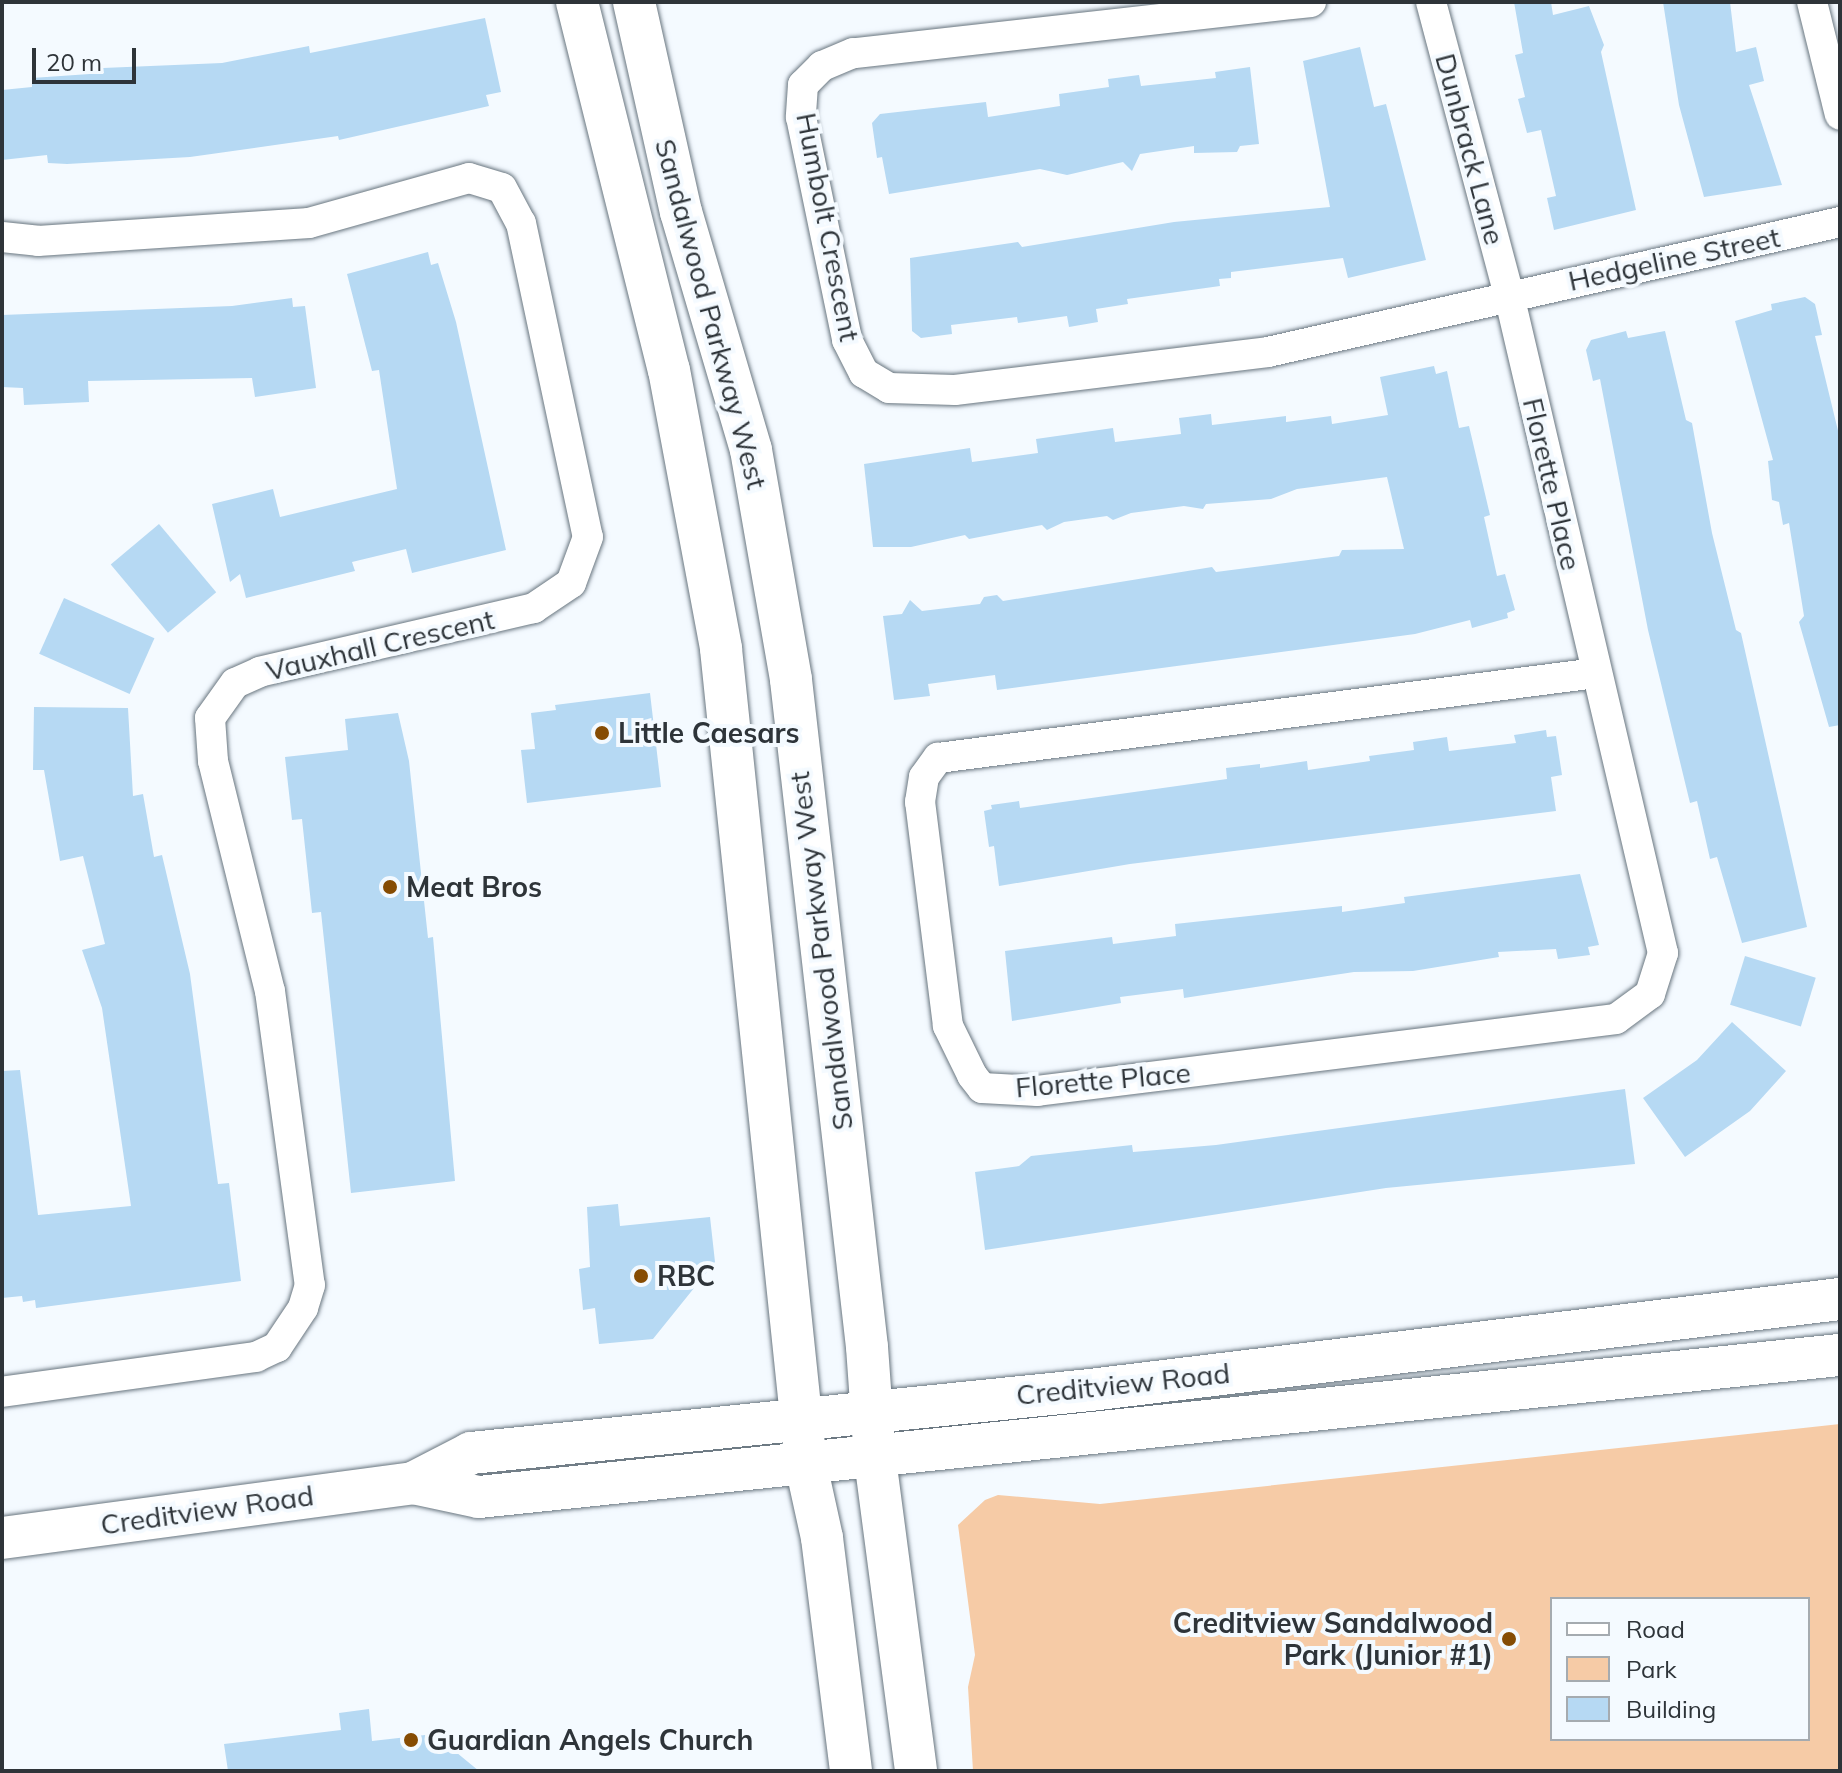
<!DOCTYPE html>
<html>
<head>
<meta charset="utf-8">
<style>
	body { margin:0 }
	#map { position:relative; width:1842px; height:1773px; overflow:hidden; background:#f4faff; font-family:Mulish,sans-serif }
	div>[style] { position:absolute }
	.green>* { inset:0; background:#f6cba6 }
	.building>* { inset:0; background:#b6d9f3; transform-origin:0 0 }
	.roads { filter:drop-shadow(0 0 2px #697680) drop-shadow(0 0 2px #697680) }
	.street>* { height:30px; margin:-15px; padding:0 15px; transform-origin:15px; border-radius:15px; background:#fff }
	.secondary>* { height:42px; margin:-21px; padding:0 21px; transform-origin:21px; border-radius:21px; background:#fff }
	.dots>* { width:22px; height:22px; translate:-50% -50%; box-sizing:border-box; border:4px solid #f4faff; border-radius:50% }
	span { translate:-50% -50%; white-space:nowrap; text-align:center; line-height:1.15; -webkit-text-stroke:8px #f4faff; paint-order:stroke }
	.street-label { font-size:28px; color:#2e3439 }
	.poi-label { font-size:28px; color:#2e3439; font-weight:700 }
	.left { translate:0 -50%; text-align:left }
	.right { translate:-100% -50%; text-align:right }
	.frame { position:absolute; inset:0; border:4px solid #2e3439; pointer-events:none }
	.legend { position:absolute; left:1550px; top:1597px; width:260px; height:144px; box-sizing:border-box; background:#f4faff; border:2px solid #a5abb0; margin:0; padding:10px 14px; list-style:none; font-size:24px; color:#2e3439 }
	.legend li { display:flex; align-items:center; gap:16px; height:40px }
	.legend b { width:40px; border:2px solid #a5abb0 }
	.scale { position:absolute; left:32px; top:48px; width:104px; height:36px; box-sizing:border-box; border:4px solid #2e3439; border-top:0; padding-left:10px; font-size:24px; line-height:28px; white-space:nowrap; color:#2e3439; -webkit-text-stroke:6px #f4faff; paint-order:stroke }
</style>
</head>
<body>
<div id="map">
	<div class="green">
		<div style="clip-path:polygon(evenodd,1840px 1424px,1840px 1771px,973px 1771px,968px 1687px,975px 1655px,958px 1525px,985px 1500px,998px 1495px,1100px 1504px,1840px 1424px,1552px 1599px,1808px 1599px,1808px 1739px,1552px 1739px,1552px 1599px)"></div>
	</div>
	<div class="building">
		<div style="clip-path:polygon(1514px 2px,1551px 2px,1553px 15px,1589px 6px,1604px 45px,1601px 52px,1636px 210px,1554px 230px,1547px 198px,1556px 196px,1541px 130px,1527px 133px,1518px 99px,1525px 97px,1515px 55px,1523px 53px)"></div>
		<div style="clip-path:polygon(1663px 2px,1730px 2px,1736px 52px,1756px 47px,1764px 81px,1749px 85px,1782px 185px,1704px 197px,1679px 105px)"></div>
		<div style="clip-path:polygon(485px 18px,501px 92px,486px 95px,489px 106px,339px 140px,338px 136px,190px 157px,67px 164px,48px 163px,47px 155px,2px 160px,2px 90px,32px 87px,32px 78px,104px 73px,103px 68px,222px 63px,309px 46px,310px 53px)"></div>
		<div style="clip-path:polygon(1360px 47px,1374px 107px,1386px 104px,1426px 260px,1348px 278px,1343px 258px,1231px 272px,1231px 278px,1219px 279px,1220px 286px,1127px 299px,1128px 304px,1096px 309px,1098px 322px,1069px 327px,1067px 316px,1018px 323px,1017px 317px,951px 325px,952px 334px,921px 338px,912px 331px,910px 258px,1018px 242px,1022px 247px,1174px 222px,1330px 207px,1303px 61px)"></div>
		<div style="clip-path:polygon(1250px 67px,1259px 144px,1240px 146px,1237px 152px,1194px 153px,1194px 146px,1140px 154px,1132px 171px,1123px 162px,1067px 175px,1040px 169px,889px 194px,882px 157px,877px 158px,872px 123px,880px 114px,986px 102px,988px 117px,1060px 106px,1059px 94px,1109px 87px,1108px 79px,1139px 75px,1141px 86px,1216px 78px,1215px 72px)"></div>
		<div style="clip-path:polygon(428px 252px,431px 265px,438px 263px,456px 322px,506px 550px,412px 573px,406px 549px,352px 562px,355px 571px,246px 598px,240px 574px,230px 582px,212px 504px,273px 489px,280px 517px,397px 489px,379px 370px,372px 371px,347px 274px)"></div>
		<div style="clip-path:polygon(1805px 297px,1815px 304px,1822px 335px,1815px 336px,1840px 439px,1840px 725px,1829px 727px,1799px 622px,1804px 616px,1789px 523px,1783px 525px,1779px 502px,1772px 500px,1768px 461px,1773px 460px,1735px 321px,1772px 310px,1771px 304px)"></div>
		<div style="clip-path:polygon(292px 298px,293px 307px,305px 306px,316px 388px,255px 397px,252px 378px,88px 381px,89px 402px,24px 405px,23px 388px,2px 387px,2px 315px,232px 306px)"></div>
		<div style="clip-path:polygon(1626px 331px,1628px 338px,1665px 331px,1686px 420px,1692px 423px,1712px 533px,1736px 630px,1741px 633px,1807px 927px,1742px 943px,1717px 857px,1710px 859px,1697px 801px,1690px 803px,1648px 630px,1600px 379px,1593px 381px,1586px 350px,1591px 340px)"></div>
		<div style="clip-path:polygon(1434px 366px,1436px 374px,1447px 371px,1459px 428px,1469px 426px,1490px 515px,1484px 517px,1497px 576px,1505px 574px,1515px 610px,1507px 613px,1508px 618px,1472px 628px,1470px 620px,1415px 634px,997px 690px,995px 675px,928px 684px,930px 696px,894px 700px,883px 616px,902px 614px,910px 600px,922px 611px,980px 604px,984px 597px,997px 595px,1003px 601px,1212px 567px,1216px 572px,1339px 556px,1342px 550px,1404px 549px,1387px 477px,1297px 489px,1271px 499px,1206px 504px,1203px 509px,1184px 506px,1131px 513px,1113px 520px,1107px 516px,1064px 522px,1047px 530px,1042px 525px,969px 539px,965px 535px,911px 547px,873px 547px,864px 464px,970px 448px,972px 462px,1038px 453px,1036px 439px,1113px 428px,1115px 442px,1181px 434px,1179px 418px,1211px 414px,1212px 425px,1286px 416px,1286px 422px,1331px 416px,1332px 424px,1388px 415px,1380px 377px)"></div>
		<div style="left:159px;top:524px;width:89px;height:63px;rotate:50deg"></div>
		<div style="left:64px;top:598px;width:99px;height:61px;rotate:24deg"></div>
		<div style="clip-path:polygon(650px 693px,661px 787px,527px 803px,521px 750px,535px 749px,531px 713px,556px 710px,555px 705px)"></div>
		<div style="clip-path:polygon(34px 707px,128px 708px,133px 796px,143px 794px,154px 857px,162px 855px,190px 974px,218px 1184px,229px 1183px,241px 1281px,36px 1308px,35px 1300px,23px 1302px,22px 1296px,2px 1298px,2px 1071px,20px 1070px,38px 1215px,131px 1206px,102px 1008px,82px 950px,105px 944px,83px 856px,60px 861px,44px 770px,33px 770px)"></div>
		<div style="clip-path:polygon(398px 713px,409px 761px,428px 938px,433px 937px,455px 1181px,351px 1193px,321px 912px,312px 913px,302px 819px,292px 820px,285px 757px,348px 750px,345px 719px)"></div>
		<div style="clip-path:polygon(1546px 730px,1547px 737px,1556px 736px,1562px 775px,1551px 777px,1556px 811px,1130px 864px,999px 886px,994px 846px,989px 847px,984px 811px,992px 809px,991px 805px,1019px 801px,1020px 808px,1227px 779px,1226px 768px,1260px 764px,1260px 768px,1307px 761px,1308px 770px,1370px 761px,1369px 756px,1414px 750px,1413px 742px,1447px 737px,1449px 751px,1516px 743px,1514px 735px)"></div>
		<div style="clip-path:polygon(1580px 874px,1599px 945px,1588px 947px,1590px 955px,1558px 959px,1556px 949px,1498px 952px,1499px 957px,1413px 971px,1354px 972px,1184px 998px,1183px 989px,1120px 997px,1121px 1003px,1012px 1021px,1005px 951px,1112px 937px,1113px 944px,1176px 936px,1175px 924px,1342px 906px,1342px 912px,1405px 903px,1404px 897px)"></div>
		<div style="left:1745px;top:956px;width:74px;height:51px;rotate:17deg"></div>
		<div style="clip-path:polygon(1732px 1022px,1786px 1071px,1750px 1111px,1685px 1157px,1643px 1098px,1697px 1060px)"></div>
		<div style="clip-path:polygon(1625px 1089px,1635px 1164px,1386px 1188px,985px 1250px,975px 1172px,1019px 1166px,1031px 1156px,1132px 1145px,1133px 1152px,1216px 1145px)"></div>
		<div style="clip-path:polygon(618px 1204px,620px 1226px,710px 1217px,715px 1262px,653px 1339px,599px 1344px,595px 1308px,583px 1310px,579px 1269px,590px 1267px,587px 1207px)"></div>
		<div style="clip-path:polygon(369px 1709px,372px 1741px,434px 1734px,479px 1771px,228px 1771px,224px 1744px,341px 1730px,339px 1713px)"></div>
	</div>
	<div class="roads">
		<div class="street">
			<div style="left:1311px;top:2px;width:461px;rotate:173.6deg"></div>
			<div style="left:853px;top:53px;width:34px;rotate:157deg"></div>
			<div style="left:822px;top:66px;width:27px;rotate:135deg"></div>
			<div style="left:803px;top:85px;width:32px;rotate:94deg"></div>
			<div style="left:801px;top:117px;width:228px;rotate:78.3deg"></div>
			<div style="left:847px;top:340px;width:37px;rotate:63deg"></div>
			<div style="left:864px;top:373px;width:29px;rotate:31deg"></div>
			<div style="left:889px;top:388px;width:66px;rotate:1.7deg"></div>
			<div style="left:955px;top:390px;width:315px;rotate:-6.9deg"></div>
			<div style="left:1268px;top:352px;width:587px;rotate:-12.8deg"></div>
			<div style="left:1431px;top:2px;width:303px;rotate:75.1deg"></div>
			<div style="left:1509px;top:295px;width:676px;rotate:76.83deg"></div>
			<div style="left:1663px;top:953px;width:43px;rotate:107.6deg"></div>
			<div style="left:1650px;top:994px;width:42px;rotate:143.7deg"></div>
			<div style="left:1616px;top:1019px;width:583px;rotate:172.91deg"></div>
			<div style="left:1037px;top:1091px;width:55px;rotate:-176.9deg"></div>
			<div style="left:982px;top:1088px;width:16px;rotate:-128deg"></div>
			<div style="left:972px;top:1075px;width:55px;rotate:-116.1deg"></div>
			<div style="left:948px;top:1026px;width:226px;rotate:-97.1deg"></div>
			<div style="left:920px;top:802px;width:25px;rotate:-81deg"></div>
			<div style="left:924px;top:777px;width:24px;rotate:-54deg"></div>
			<div style="left:938px;top:758px;width:663px;rotate:-7.36deg"></div>
			<div style="left:1812px;top:2px;width:116px;rotate:76.1deg"></div>
			<div style="left:2px;top:237px;width:36px;rotate:6deg"></div>
			<div style="left:38px;top:241px;width:272px;rotate:-3.8deg"></div>
			<div style="left:309px;top:223px;width:166px;rotate:-15.7deg"></div>
			<div style="left:469px;top:178px;width:34px;rotate:17deg"></div>
			<div style="left:502px;top:188px;width:40px;rotate:62deg"></div>
			<div style="left:521px;top:223px;width:321px;rotate:78deg"></div>
			<div style="left:588px;top:537px;width:49px;rotate:110.3deg"></div>
			<div style="left:571px;top:583px;width:45px;rotate:146deg"></div>
			<div style="left:534px;top:608px;width:281px;rotate:166.9deg"></div>
			<div style="left:260px;top:672px;width:27px;rotate:156deg"></div>
			<div style="left:235px;top:683px;width:43px;rotate:125.5deg"></div>
			<div style="left:210px;top:718px;width:43px;rotate:86deg"></div>
			<div style="left:213px;top:761px;width:237px;rotate:76.1deg"></div>
			<div style="left:270px;top:991px;width:297px;rotate:82.3deg"></div>
			<div style="left:310px;top:1285px;width:24px;rotate:107deg"></div>
			<div style="left:303px;top:1308px;width:47px;rotate:123.7deg"></div>
			<div style="left:277px;top:1347px;width:23px;rotate:155deg"></div>
			<div style="left:256px;top:1357px;width:256px;rotate:172.2deg"></div>
		</div>
		<div class="secondary">
			<div style="left:577px;top:2px;width:379px;rotate:76deg"></div>
			<div style="left:669px;top:370px;width:284px;rotate:79.4deg"></div>
			<div style="left:721px;top:649px;width:820px;rotate:84.05deg"></div>
			<div style="left:806px;top:1465px;width:75px;rotate:77.6deg"></div>
			<div style="left:822px;top:1538px;width:235px;rotate:82.9deg"></div>
			<div style="left:634px;top:2px;width:215px;rotate:77.4deg"></div>
			<div style="left:681px;top:212px;width:248px;rotate:73.6deg"></div>
			<div style="left:751px;top:450px;width:233px;rotate:80.1deg"></div>
			<div style="left:791px;top:680px;width:671px;rotate:83.5deg"></div>
			<div style="left:867px;top:1347px;width:112px;rotate:85.9deg"></div>
			<div style="left:875px;top:1459px;width:315px;rotate:82.5deg"></div>
			<div style="left:413px;top:1483px;width:65px;rotate:-27.3deg"></div>
			<div style="left:471px;top:1453px;width:622px;rotate:-5.81deg"></div>
			<div style="left:1090px;top:1390px;width:756px;rotate:-6.92deg"></div>
			<div style="left:2px;top:1538px;width:415px;rotate:-7.6deg"></div>
			<div style="left:413px;top:1483px;width:67px;rotate:12deg"></div>
			<div style="left:479px;top:1497px;width:1368px;rotate:-5.96deg"></div>
		</div>
	</div>
	<div class="dots">
		<div style="left:602px;top:733px;background:#864c03"></div>
		<div style="left:390px;top:887px;background:#864c03"></div>
		<div style="left:641px;top:1276px;background:#864c03"></div>
		<div style="left:1509px;top:1639px;background:#864c03"></div>
		<div style="left:411px;top:1740px;background:#864c03"></div>
	</div>
	<div class="street-label">
		<span style="left:1470px;top:149px;rotate:75deg">Dunbrack Lane</span>
		<span style="left:828px;top:227px;rotate:79deg">Humbolt Crescent</span>
		<span style="left:1674px;top:259px;rotate:-12deg">Hedgeline Street</span>
		<span style="left:711px;top:314px;rotate:75deg">Sandalwood Parkway West</span>
		<span style="left:1552px;top:484px;rotate:77deg">Florette Place</span>
		<span style="left:380px;top:645px;rotate:-13deg">Vauxhall Crescent</span>
		<span style="left:821px;top:951px;rotate:-97deg">Sandalwood Parkway West</span>
		<span style="left:1103px;top:1080px;rotate:-5deg">Florette Place</span>
		<span style="left:1123px;top:1384px;rotate:-6deg">Creditview Road</span>
		<span style="left:207px;top:1510px;rotate:-8deg">Creditview Road</span>
	</div>
	<div class="poi-label">
		<span class="left" style="left:618px;top:733px">Little Caesars</span>
		<span class="left" style="left:406px;top:887px">Meat Bros</span>
		<span class="left" style="left:657px;top:1276px">RBC</span>
		<span class="right" style="left:1493px;top:1639px">Creditview Sandalwood<br>Park (Junior #1)</span>
		<span class="left" style="left:427px;top:1740px">Guardian Angels Church</span>
	</div>
	<div class="frame"></div>
	<ul class="legend">
	<li><b style="height:10px;background:#fff"></b>Road</li>
	<li><b style="height:22px;background:#f6cba6"></b>Park</li>
	<li><b style="height:22px;background:#b6d9f3"></b>Building</li>
	</ul>
	<div class="scale">20 m</div>
</div>
</body>
</html>
